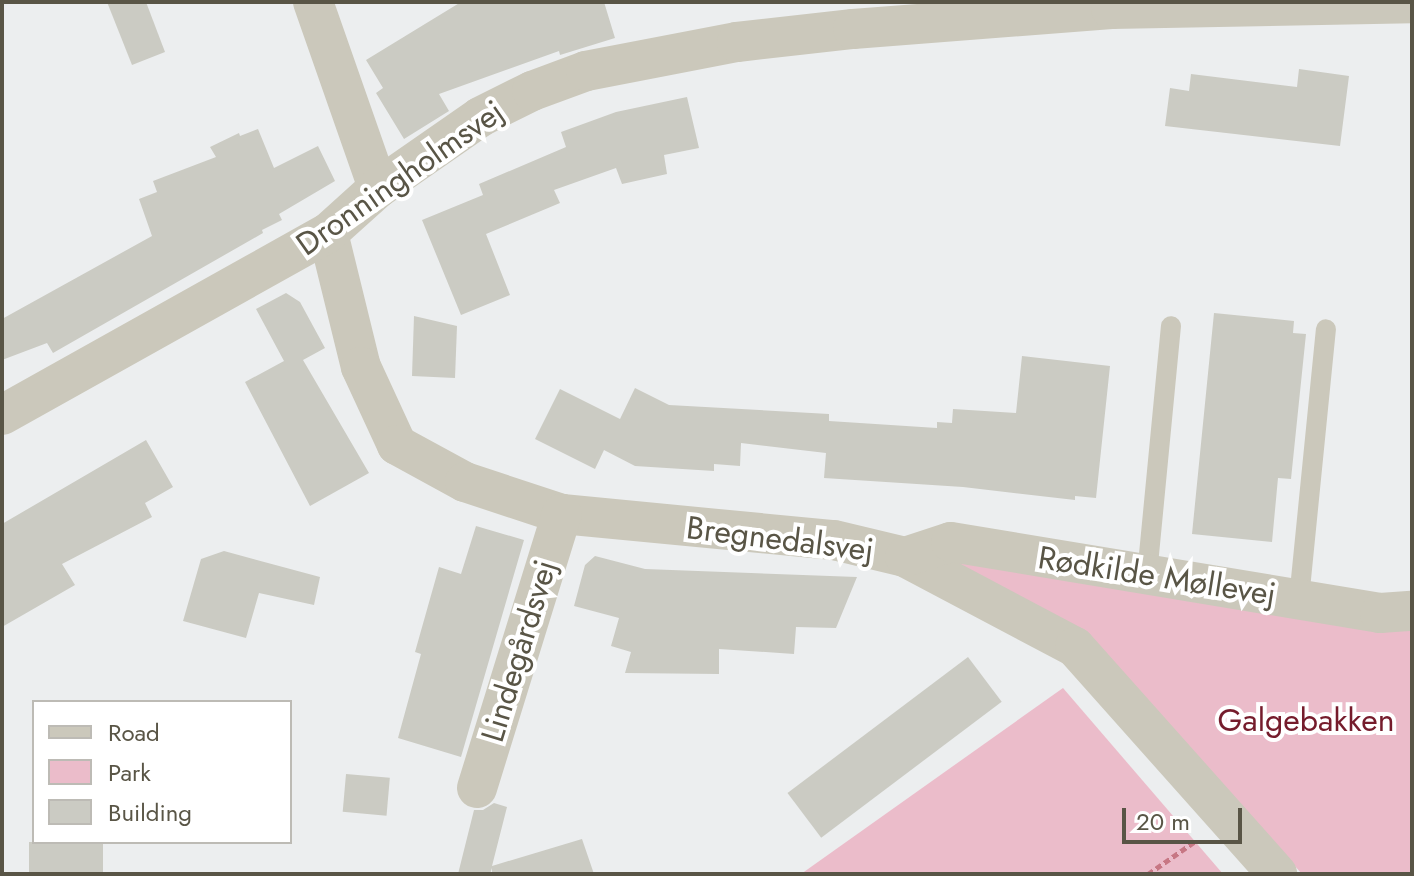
<!DOCTYPE html>
<html>
<head>
<meta charset="utf-8">
<style>
	body { margin:0 }
	#map { position:relative; width:1414px; height:876px; overflow:hidden; background:#eceeef; font-family:Jost,sans-serif }
	div>[style] { position:absolute }
	.green>* { inset:0; background:#ebbcca }
	.building>* { inset:0; background:#cbcbc3; transform-origin:0 0 }
	.path>* { height:5px; margin-top:-2.5px; transform-origin:0; background:repeating-linear-gradient(90deg,#c77784 0 6px,transparent 0 10px) }
	.service>* { height:20px; margin:-10px; padding:0 10px; transform-origin:10px; border-radius:10px; background:#cbc8bb }
	.minor>* { height:40px; margin:-20px; padding:0 20px; transform-origin:20px; border-radius:20px; background:#cbc8bb }
	span { translate:-50% -50%; white-space:nowrap; text-align:center; line-height:1.15; -webkit-text-stroke:8px #fff; paint-order:stroke }
	.street-label { font-size:32px; color:#595546 }
	.park-label { font-size:32px; color:#751c2c }
	.frame { position:absolute; inset:0; border:4px solid #595546; pointer-events:none }
	.legend { position:absolute; left:32px; top:700px; width:260px; height:144px; box-sizing:border-box; background:#fff; border:2px solid #bdbbb5; margin:0; padding:10px 14px; list-style:none; font-size:24px; color:#595546 }
	.legend li { display:flex; align-items:center; gap:16px; height:40px }
	.legend b { width:40px; border:2px solid #bdbbb5 }
	.scale { position:absolute; left:1122px; top:808px; width:120px; height:36px; box-sizing:border-box; border:4px solid #595546; border-top:0; padding-left:10px; font-size:24px; line-height:28px; white-space:nowrap; color:#595546; -webkit-text-stroke:6px #fff; paint-order:stroke }
</style>
</head>
<body>
<div id="map">
	<div class="green">
		<div style="clip-path:polygon(965px 550px,1412px 621px,1412px 874px,1302px 874px,1095px 643px,956px 566px)"></div>
		<div style="clip-path:polygon(1063px 688px,1223px 874px,801px 874px)"></div>
	</div>
	<div class="building">
		<div style="clip-path:polygon(107px 2px,146px 2px,165px 52px,132px 65px)"></div>
		<div style="clip-path:polygon(461px 2px,604px 2px,615px 38px,560px 55px,559px 51px,439px 94px,449px 111px,404px 139px,376px 93px,383px 88px,366px 60px)"></div>
		<div style="clip-path:polygon(1299px 69px,1349px 76px,1340px 146px,1165px 126px,1170px 88px,1189px 91px,1191px 74px,1297px 87px)"></div>
		<div style="clip-path:polygon(687px 97px,699px 148px,664px 155px,667px 174px,622px 184px,616px 168px,554px 190px,560px 203px,486px 234px,510px 295px,461px 315px,422px 220px,483px 195px,479px 184px,566px 147px,561px 132px,616px 112px)"></div>
		<div style="clip-path:polygon(258px 129px,274px 168px,318px 146px,335px 181px,279px 214px,282px 220px,262px 230px,263px 233px,53px 353px,47px 343px,2px 360px,2px 319px,152px 236px,139px 199px,157px 192px,153px 181px,216px 157px,210px 147px,239px 133px,240px 136px)"></div>
		<div style="clip-path:polygon(286px 293px,300px 302px,325px 348px,303px 360px,369px 473px,310px 506px,245px 382px,284px 361px,256px 309px)"></div>
		<div style="clip-path:polygon(1214px 313px,1294px 321px,1293px 333px,1306px 334px,1291px 479px,1278px 478px,1272px 542px,1192px 534px)"></div>
		<div style="clip-path:polygon(414px 316px,457px 326px,455px 378px,412px 376px)"></div>
		<div style="clip-path:polygon(1022px 356px,1110px 366px,1096px 498px,1075px 496px,1075px 500px,963px 487px,824px 478px,826px 453px,741px 443px,740px 466px,714px 464px,714px 471px,635px 466px,604px 450px,595px 469px,535px 439px,560px 389px,620px 419px,635px 388px,669px 405px,829px 414px,829px 421px,937px 428px,937px 422px,952px 423px,953px 409px,1016px 413px)"></div>
		<div style="clip-path:polygon(146px 440px,173px 487px,145px 503px,152px 517px,62px 564px,75px 585px,2px 627px,2px 524px)"></div>
		<div style="clip-path:polygon(476px 526px,524px 540px,461px 757px,398px 738px,421px 654px,415px 652px,439px 567px,461px 574px)"></div>
		<div style="clip-path:polygon(224px 551px,320px 577px,314px 605px,259px 593px,246px 638px,183px 621px,201px 559px)"></div>
		<div style="clip-path:polygon(595px 556px,645px 569px,857px 577px,836px 628px,796px 627px,794px 654px,719px 649px,719px 674px,625px 673px,631px 652px,611px 646px,619px 618px,574px 606px,585px 565px)"></div>
		<div style="left:968px;top:657px;width:56px;height:226px;rotate:53deg"></div>
		<div style="left:346px;top:774px;width:44px;height:38px;rotate:5deg"></div>
		<div style="clip-path:polygon(494px 803px,507px 807px,492px 866px,582px 839px,594px 874px,492px 874px,492px 868px,490px 874px,458px 874px,474px 810px,483px 810px)"></div>
		<div style="left:29px;top:842px;width:74px;height:32px"></div>
	</div>
	<div class="path">
		<div style="left:1148px;top:874px;width:56px;rotate:-34.8deg"></div>
	</div>
	<div class="service">
		<div style="left:1147px;top:575px;width:250px;rotate:-84.5deg"></div>
		<div style="left:1299px;top:599px;width:271px;rotate:-84.3deg"></div>
	</div>
	<div class="minor">
		<div style="left:313px;top:2px;width:197px;rotate:70.7deg"></div>
		<div style="left:328px;top:233px;width:138px;rotate:76.2deg"></div>
		<div style="left:361px;top:367px;width:86px;rotate:65.2deg"></div>
		<div style="left:397px;top:445px;width:77px;rotate:28.6deg"></div>
		<div style="left:465px;top:482px;width:102px;rotate:18.3deg"></div>
		<div style="left:562px;top:514px;width:273px;rotate:5.5deg"></div>
		<div style="left:834px;top:540px;width:73px;rotate:13.5deg"></div>
		<div style="left:905px;top:557px;width:192px;rotate:27.9deg"></div>
		<div style="left:1075px;top:647px;width:304px;rotate:48.3deg"></div>
		<div style="left:2px;top:415px;width:373px;rotate:-29.2deg"></div>
		<div style="left:328px;top:233px;width:67px;rotate:-42deg"></div>
		<div style="left:378px;top:188px;width:124px;rotate:-34.8deg"></div>
		<div style="left:480px;top:117px;width:58px;rotate:-26.6deg"></div>
		<div style="left:532px;top:91px;width:58px;rotate:-20.3deg"></div>
		<div style="left:586px;top:71px;width:154px;rotate:-10.9deg"></div>
		<div style="left:737px;top:42px;width:117px;rotate:-6.4deg"></div>
		<div style="left:853px;top:29px;width:259px;rotate:-4.4deg"></div>
		<div style="left:1111px;top:9px;width:301px;rotate:-1.1deg"></div>
		<div style="left:905px;top:557px;width:48px;rotate:-18.1deg"></div>
		<div style="left:951px;top:542px;width:435px;rotate:9.4deg"></div>
		<div style="left:1380px;top:613px;width:32px;rotate:-4deg"></div>
		<div style="left:477px;top:788px;width:287px;rotate:-72.8deg"></div>
	</div>
	<div class="street-label">
		<span style="left:400px;top:178px;rotate:-35deg">Dronningholmsvej</span>
		<span style="left:780px;top:539px;rotate:7deg">Bregnedalsvej</span>
		<span style="left:1157px;top:576px;rotate:9deg">Rødkilde Møllevej</span>
		<span style="left:519px;top:651px;rotate:-73deg">Lindegårdsvej</span>
	</div>
	<div class="park-label">
		<span style="left:1306px;top:720px">Galgebakken</span>
	</div>
	<div class="frame"></div>
	<ul class="legend">
	<li><b style="height:10px;background:#cbc8bb"></b>Road</li>
	<li><b style="height:22px;background:#ebbcca"></b>Park</li>
	<li><b style="height:22px;background:#cbcbc3"></b>Building</li>
	</ul>
	<div class="scale">20 m</div>
</div>
</body>
</html>
